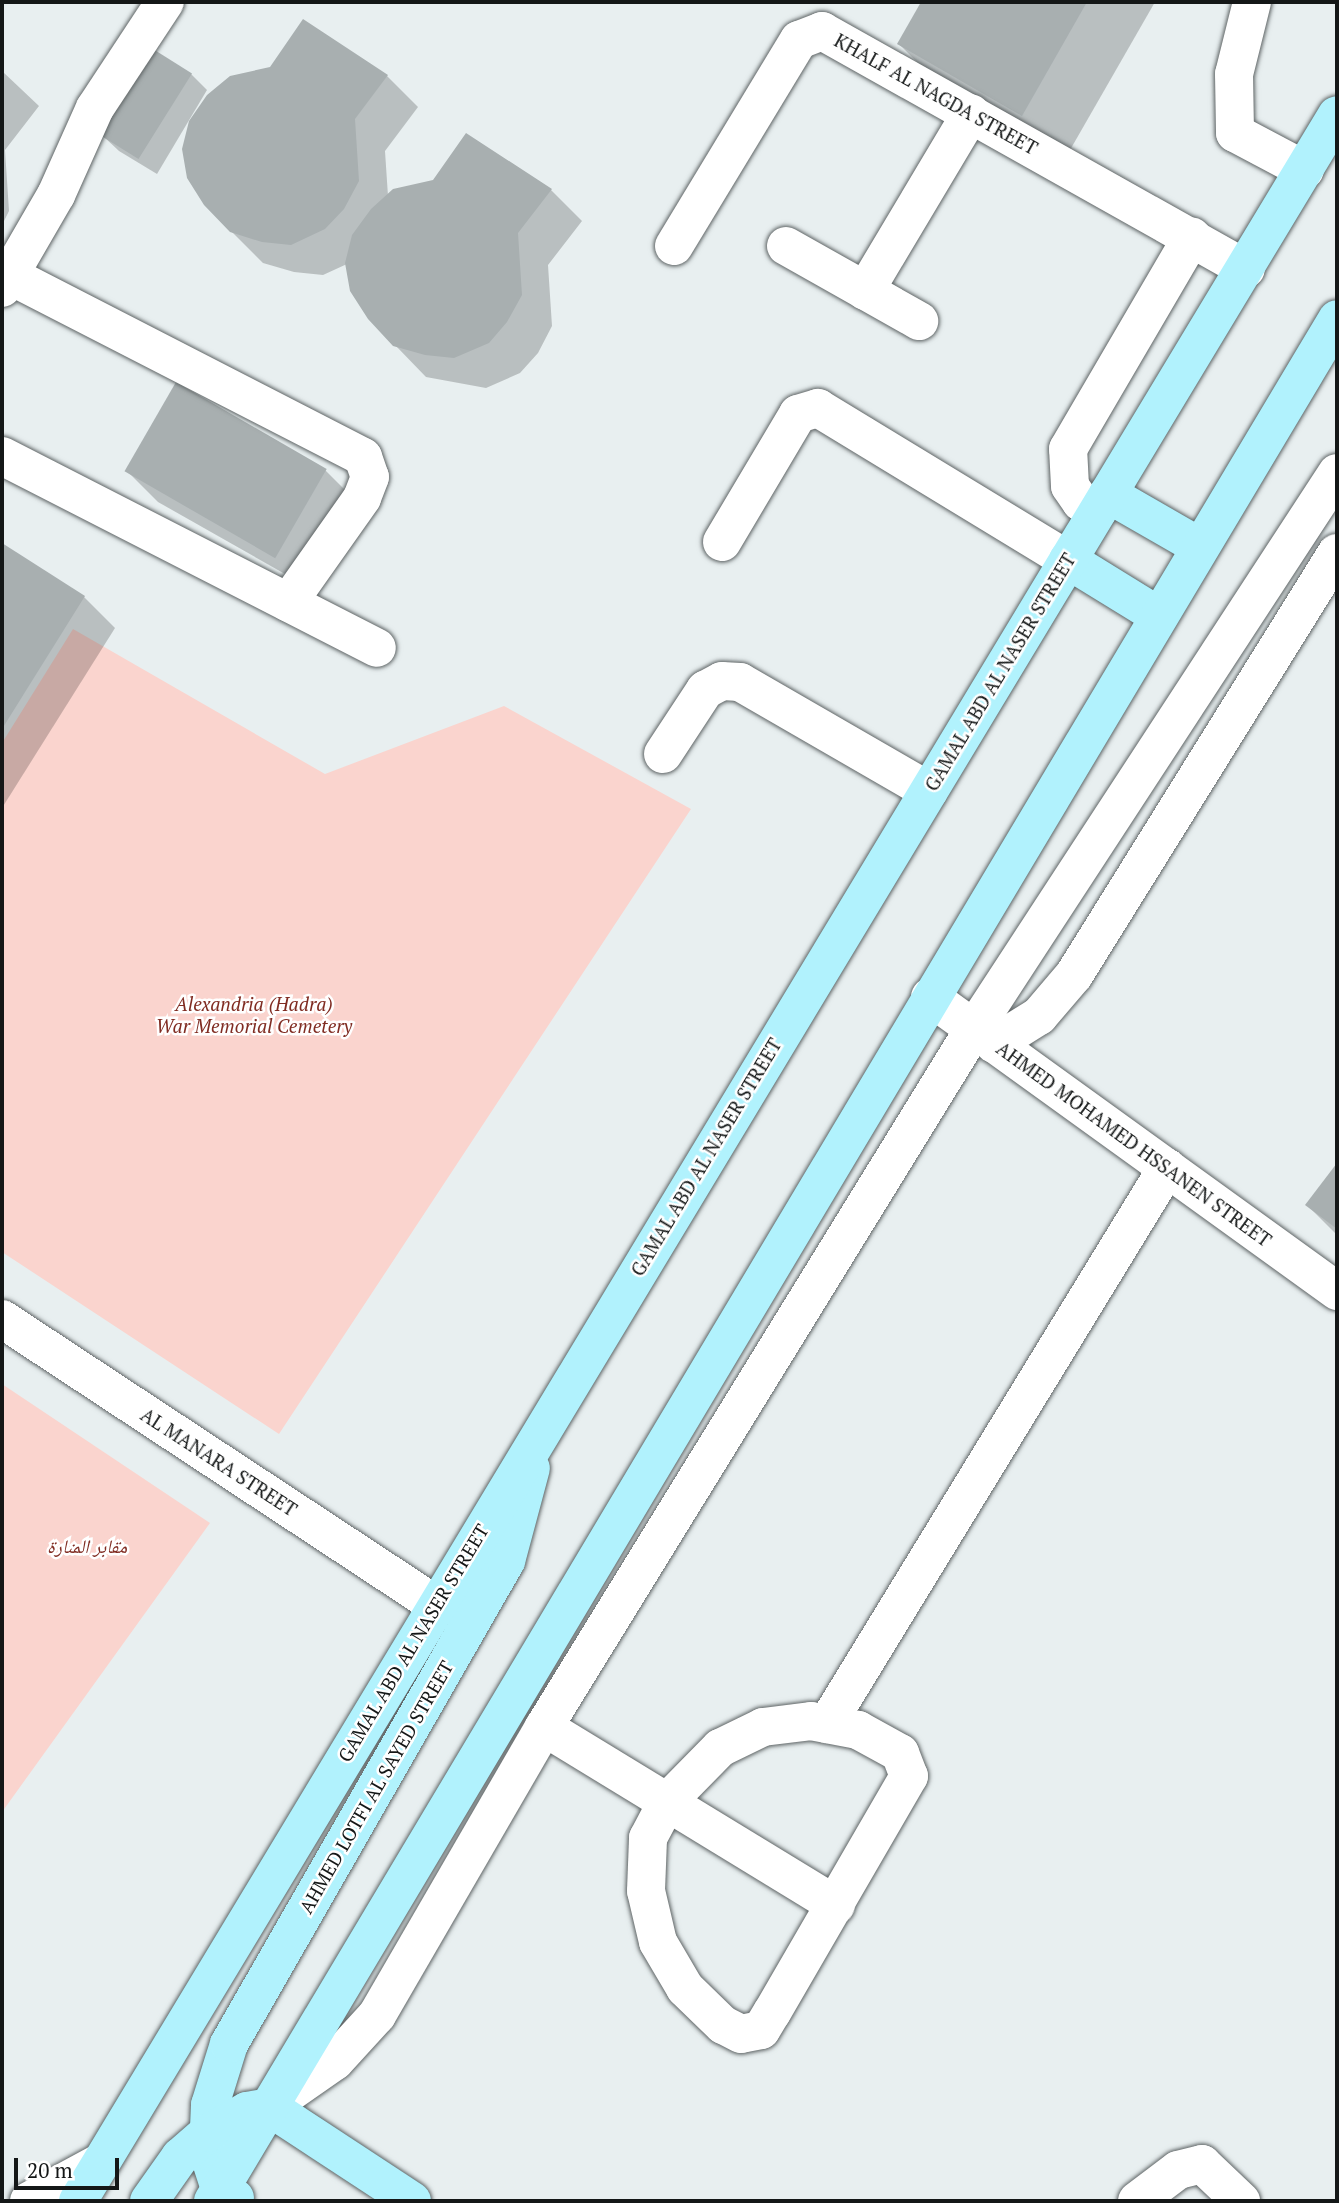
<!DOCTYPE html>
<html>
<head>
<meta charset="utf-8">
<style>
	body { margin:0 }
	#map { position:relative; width:1339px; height:2203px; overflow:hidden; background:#e8eff0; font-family:"PT Serif","Noto Naskh Arabic",serif }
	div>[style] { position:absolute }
	.green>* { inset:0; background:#fad4ce }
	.shadow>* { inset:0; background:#0003 }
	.building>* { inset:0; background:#a8afb0; transform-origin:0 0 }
	.roads { filter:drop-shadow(0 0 2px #5e6465) drop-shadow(0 0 2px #5e6465) }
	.minor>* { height:38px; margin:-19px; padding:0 19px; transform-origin:19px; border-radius:19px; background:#fff }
	.major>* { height:38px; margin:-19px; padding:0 19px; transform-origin:19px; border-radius:19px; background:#b1f2fd }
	span { translate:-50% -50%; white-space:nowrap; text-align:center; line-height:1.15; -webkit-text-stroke:5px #fff; paint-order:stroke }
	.street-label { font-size:19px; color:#141717 }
	.park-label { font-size:19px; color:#802c22; font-style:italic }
	.frame { position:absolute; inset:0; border:4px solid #141717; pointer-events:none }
	.scale { position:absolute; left:14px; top:2158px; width:105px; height:32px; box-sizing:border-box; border:4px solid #141717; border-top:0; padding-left:9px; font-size:21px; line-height:24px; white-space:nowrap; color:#141717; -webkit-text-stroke:5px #fff; paint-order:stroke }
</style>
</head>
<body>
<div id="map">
	<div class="green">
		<div style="clip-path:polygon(73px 629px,325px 774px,504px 706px,691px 809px,279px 1434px,2px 1252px,2px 743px)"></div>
		<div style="clip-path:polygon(2px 1384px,210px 1523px,2px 1812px)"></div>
	</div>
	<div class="shadow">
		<div style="clip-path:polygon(923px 2px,1155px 2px,1066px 157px,942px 87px,899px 44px)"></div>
		<div style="clip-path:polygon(303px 21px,387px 76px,418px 107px,385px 151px,388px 196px,434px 182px,466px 136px,551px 190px,582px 221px,548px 265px,552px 326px,538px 353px,520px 373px,486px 388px,426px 377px,395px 345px,347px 264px,323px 275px,294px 272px,263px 263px,231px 231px,271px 68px)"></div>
		<div style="clip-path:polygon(2px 71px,39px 106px,5px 150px,9px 211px,2px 225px)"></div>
		<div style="clip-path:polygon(191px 74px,207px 90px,157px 174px,119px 151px,103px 136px)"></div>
		<div style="clip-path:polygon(177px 385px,326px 471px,357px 502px,308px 587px,158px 502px,127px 471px)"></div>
		<div style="clip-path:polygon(2px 545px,84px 597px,115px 628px,2px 808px)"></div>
		<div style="clip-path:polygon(1337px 1165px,1337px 1235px,1307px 1205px)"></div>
	</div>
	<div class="building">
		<div style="clip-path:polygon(921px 2px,1087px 2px,1022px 116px,897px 44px)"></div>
		<div style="clip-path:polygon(303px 19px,388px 75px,355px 119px,359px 181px,344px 209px,325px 229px,291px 245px,262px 242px,230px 232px,204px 205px,187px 178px,182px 149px,189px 121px,207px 95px,230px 76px,270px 67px)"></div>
		<div style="left:153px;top:49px;width:46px;height:101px;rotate:32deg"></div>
		<div style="clip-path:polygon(466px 133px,552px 189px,518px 233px,522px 295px,507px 322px,489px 343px,454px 358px,425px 355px,393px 346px,368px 319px,350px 291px,345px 263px,352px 235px,371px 209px,393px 189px,433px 180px)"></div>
		<div style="left:176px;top:382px;width:174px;height:103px;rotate:30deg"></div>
		<div style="clip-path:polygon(2px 543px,85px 596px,2px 729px)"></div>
		<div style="clip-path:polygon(1337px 1163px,1337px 1229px,1305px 1205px)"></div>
	</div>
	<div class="roads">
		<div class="minor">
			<div style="left:1252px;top:2px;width:74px;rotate:104deg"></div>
			<div style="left:1234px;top:74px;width:59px;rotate:89deg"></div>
			<div style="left:1235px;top:133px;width:79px;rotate:27.9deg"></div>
			<div style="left:674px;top:246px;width:241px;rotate:-58.8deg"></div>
			<div style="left:799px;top:40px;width:25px;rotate:-21deg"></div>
			<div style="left:822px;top:31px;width:486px;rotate:29.3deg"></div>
			<div style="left:786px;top:246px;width:153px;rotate:29.4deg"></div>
			<div style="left:9px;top:275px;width:398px;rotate:27.2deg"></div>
			<div style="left:363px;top:457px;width:21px;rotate:71deg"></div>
			<div style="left:370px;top:477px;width:22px;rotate:111deg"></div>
			<div style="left:362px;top:498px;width:128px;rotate:125.2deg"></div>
			<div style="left:2px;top:288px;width:108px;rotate:-59.9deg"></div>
			<div style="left:56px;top:195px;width:95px;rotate:-65.9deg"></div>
			<div style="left:95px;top:108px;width:127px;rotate:-56.6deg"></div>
			<div style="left:865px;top:291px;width:207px;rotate:-59.2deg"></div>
			<div style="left:2px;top:456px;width:421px;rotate:27.1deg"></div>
			<div style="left:1097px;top:512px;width:19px;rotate:-148deg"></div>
			<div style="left:1081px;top:502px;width:19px;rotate:-125deg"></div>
			<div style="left:1070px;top:486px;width:37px;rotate:-93deg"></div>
			<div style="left:1068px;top:449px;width:246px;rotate:-59.7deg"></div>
			<div style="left:722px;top:542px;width:149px;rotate:-59.3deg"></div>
			<div style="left:798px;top:414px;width:21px;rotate:-17deg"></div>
			<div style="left:818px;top:408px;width:293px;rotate:31.3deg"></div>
			<div style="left:663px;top:754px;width:77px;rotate:-56.7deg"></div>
			<div style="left:705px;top:690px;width:19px;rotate:-28deg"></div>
			<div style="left:722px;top:681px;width:18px;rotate:3deg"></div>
			<div style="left:740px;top:682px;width:218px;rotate:30deg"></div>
			<div style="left:930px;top:997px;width:502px;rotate:35.84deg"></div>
			<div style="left:994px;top:1044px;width:53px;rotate:-31.9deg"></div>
			<div style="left:1039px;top:1016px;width:54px;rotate:-49.5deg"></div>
			<div style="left:1074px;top:975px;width:497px;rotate:-58.1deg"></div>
			<div style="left:2px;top:1319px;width:520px;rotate:33.38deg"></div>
			<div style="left:811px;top:1721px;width:48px;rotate:10.8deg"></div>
			<div style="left:858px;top:1730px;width:48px;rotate:28.7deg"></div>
			<div style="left:900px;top:1753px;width:25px;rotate:69deg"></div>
			<div style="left:909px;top:1776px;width:273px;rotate:120.1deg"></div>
			<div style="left:772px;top:2012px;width:21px;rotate:121deg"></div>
			<div style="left:761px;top:2030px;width:20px;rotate:169deg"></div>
			<div style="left:741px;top:2034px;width:20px;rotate:-153deg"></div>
			<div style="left:723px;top:2025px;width:53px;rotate:-135.8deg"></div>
			<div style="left:685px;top:1988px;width:53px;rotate:-120.4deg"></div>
			<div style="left:658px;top:1942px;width:52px;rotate:-103.2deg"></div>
			<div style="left:646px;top:1891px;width:53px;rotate:-87.8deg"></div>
			<div style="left:648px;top:1838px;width:41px;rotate:-62.2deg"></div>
			<div style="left:667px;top:1802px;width:76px;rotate:-45.5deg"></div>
			<div style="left:720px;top:1748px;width:48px;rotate:-26deg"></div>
			<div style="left:763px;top:1727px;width:48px;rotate:-7.1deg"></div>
			<div style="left:827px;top:1724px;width:652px;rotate:-58.55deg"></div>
			<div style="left:544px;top:1727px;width:342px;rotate:31.4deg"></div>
			<div style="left:269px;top:2107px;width:80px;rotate:-34.9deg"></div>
			<div style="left:335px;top:2061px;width:62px;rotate:-47.6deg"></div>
			<div style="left:377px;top:2015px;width:333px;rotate:-59.9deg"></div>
			<div style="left:544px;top:1727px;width:820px;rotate:-58.37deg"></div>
			<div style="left:974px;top:1029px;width:664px;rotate:-56.86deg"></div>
			<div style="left:29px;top:2201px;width:82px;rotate:-28.4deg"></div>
			<div style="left:1137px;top:2201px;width:51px;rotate:-37.1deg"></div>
			<div style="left:1178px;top:2170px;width:25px;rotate:-14deg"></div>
			<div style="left:1202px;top:2164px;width:54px;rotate:43.5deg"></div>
		</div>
		<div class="major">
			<div style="left:1108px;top:494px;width:106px;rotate:29.9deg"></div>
			<div style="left:1068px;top:560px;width:107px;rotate:31.6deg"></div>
			<div style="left:235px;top:2198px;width:17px;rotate:-149deg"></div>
			<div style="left:220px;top:2189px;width:40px;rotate:-108deg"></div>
			<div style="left:208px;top:2151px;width:46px;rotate:-87.5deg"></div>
			<div style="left:210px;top:2105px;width:64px;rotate:-72.7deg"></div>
			<div style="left:229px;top:2044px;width:557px;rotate:-60.17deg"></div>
			<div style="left:506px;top:1561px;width:96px;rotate:-75deg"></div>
			<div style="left:78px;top:2201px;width:2436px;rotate:-58.89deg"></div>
			<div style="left:149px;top:2201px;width:54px;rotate:-54.8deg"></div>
			<div style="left:180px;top:2157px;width:37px;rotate:-41deg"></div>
			<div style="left:208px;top:2133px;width:45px;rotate:-29.4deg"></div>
			<div style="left:247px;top:2111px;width:22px;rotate:-10deg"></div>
			<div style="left:269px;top:2107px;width:171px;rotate:33.3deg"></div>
			<div style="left:213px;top:2201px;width:2192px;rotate:-59.15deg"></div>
		</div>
	</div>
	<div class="street-label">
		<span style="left:936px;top:94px;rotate:29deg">KHALF AL NAGDA STREET</span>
		<span style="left:1000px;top:672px;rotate:-59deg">GAMAL ABD AL NASER STREET</span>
		<span style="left:1134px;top:1144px;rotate:36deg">AHMED MOHAMED HSSANEN STREET</span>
		<span style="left:706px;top:1157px;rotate:-59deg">GAMAL ABD AL NASER STREET</span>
		<span style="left:219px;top:1462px;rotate:33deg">AL MANARA STREET</span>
		<span style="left:413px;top:1643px;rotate:-59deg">GAMAL ABD AL NASER STREET</span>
		<span style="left:376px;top:1787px;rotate:-60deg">AHMED LOTFI AL SAYED STREET</span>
	</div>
	<div class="park-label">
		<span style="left:254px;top:1015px">Alexandria (Hadra)<br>War Memorial Cemetery</span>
		<span style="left:87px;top:1546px">مقابر المنارة</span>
	</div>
	<div class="frame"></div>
	<div class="scale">20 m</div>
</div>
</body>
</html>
